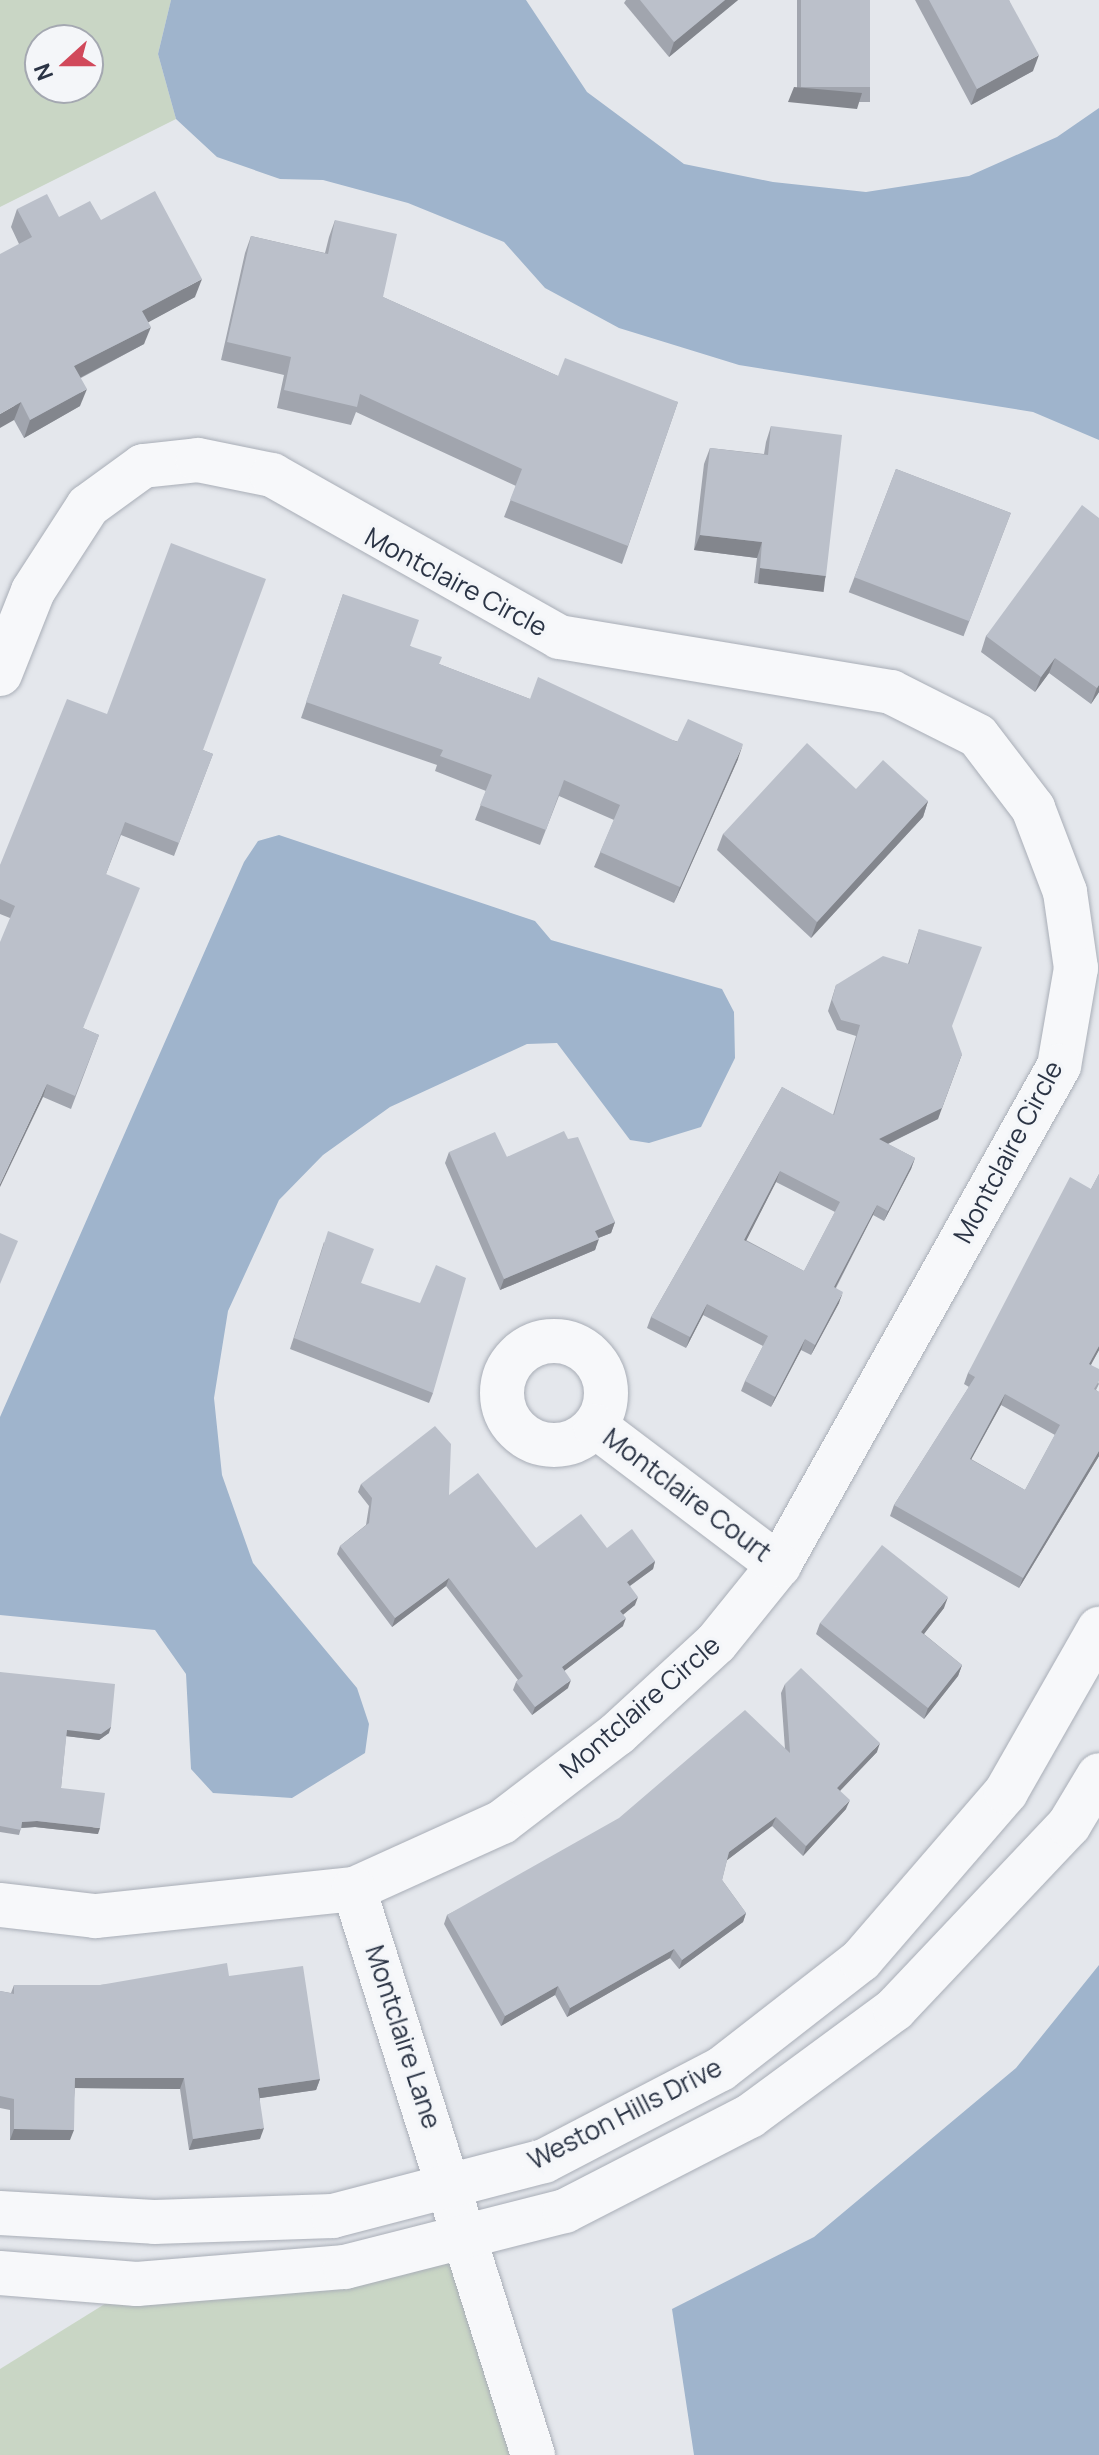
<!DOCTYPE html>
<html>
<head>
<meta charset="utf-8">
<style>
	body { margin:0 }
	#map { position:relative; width:1099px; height:2455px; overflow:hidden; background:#e4e7ec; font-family:Manrope,sans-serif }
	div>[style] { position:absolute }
	.green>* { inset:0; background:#c9d6c5 }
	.water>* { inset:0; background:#9fb4cc }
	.roads { filter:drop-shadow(0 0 2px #a9aeb7) drop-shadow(0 0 2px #a9aeb7) }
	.street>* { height:44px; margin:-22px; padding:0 22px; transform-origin:22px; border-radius:22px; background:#f7f8fa }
	.street>.ring { margin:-22px; padding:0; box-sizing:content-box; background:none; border:44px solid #f7f8fa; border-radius:50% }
	.wall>* { inset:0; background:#a1a5ae; transform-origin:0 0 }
	.shaded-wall>* { inset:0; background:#83868d; transform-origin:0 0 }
	.building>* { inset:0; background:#bbc0ca; transform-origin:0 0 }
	span { translate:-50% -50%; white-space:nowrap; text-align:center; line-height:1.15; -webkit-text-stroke:7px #f4f6f9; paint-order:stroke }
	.street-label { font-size:26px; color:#2b3445 }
	.north { position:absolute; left:24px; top:24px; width:80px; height:80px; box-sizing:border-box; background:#f4f6f9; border:2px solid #a4a8b1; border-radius:50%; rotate:249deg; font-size:22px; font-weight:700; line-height:32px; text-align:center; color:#2b3445 }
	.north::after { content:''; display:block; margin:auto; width:28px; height:36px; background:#d1495b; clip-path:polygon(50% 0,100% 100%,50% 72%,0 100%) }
</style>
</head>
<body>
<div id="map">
	<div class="green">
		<div style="clip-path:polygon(evenodd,0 0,171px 0,158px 54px,176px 119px,0 207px,0 0,40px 40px,88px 40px,88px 88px,40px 88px,40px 40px)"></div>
		<div style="clip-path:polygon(463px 2237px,533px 2455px,0 2455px,0 2369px,137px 2284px)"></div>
	</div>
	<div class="water">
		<div style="clip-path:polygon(171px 0,526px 0,587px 92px,684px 164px,773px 182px,866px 192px,969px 176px,1057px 137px,1099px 108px,1099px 440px,1033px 412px,739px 365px,619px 328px,545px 288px,504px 242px,408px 203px,323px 180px,280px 179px,217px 157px,176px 119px,158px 54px)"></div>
		<div style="clip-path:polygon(279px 835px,535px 921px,551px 940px,722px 989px,734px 1012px,735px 1058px,701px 1127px,649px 1143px,630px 1140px,557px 1043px,527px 1044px,390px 1107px,323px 1155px,279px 1200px,228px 1311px,214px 1398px,222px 1475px,253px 1563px,357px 1688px,369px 1724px,365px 1753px,292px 1798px,213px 1793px,191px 1769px,186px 1674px,155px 1630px,0 1615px,0 1417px,244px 862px,258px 841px)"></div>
		<div style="clip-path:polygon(1099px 1965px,1099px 2455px,694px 2455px,672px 2309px,814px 2237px,1016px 2068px)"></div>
	</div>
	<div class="roads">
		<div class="street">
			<div style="left:0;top:674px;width:89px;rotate:-68.3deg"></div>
			<div style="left:33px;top:591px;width:101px;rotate:-57.1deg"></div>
			<div style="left:88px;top:506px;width:68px;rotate:-36deg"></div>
			<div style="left:143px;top:466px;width:55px;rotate:-6.2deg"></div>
			<div style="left:198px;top:460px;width:76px;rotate:11.5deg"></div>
			<div style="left:272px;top:475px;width:330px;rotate:29.4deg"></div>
			<div style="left:559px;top:637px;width:337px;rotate:9.4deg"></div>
			<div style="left:891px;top:692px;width:97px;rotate:26.8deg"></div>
			<div style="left:978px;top:736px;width:91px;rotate:52.6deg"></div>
			<div style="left:1033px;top:808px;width:90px;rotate:69.1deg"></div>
			<div style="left:1065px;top:892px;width:77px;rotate:81.8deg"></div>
			<div style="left:1076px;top:968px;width:99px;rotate:99.8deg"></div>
			<div style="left:1059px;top:1066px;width:572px;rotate:119.3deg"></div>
			<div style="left:779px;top:1565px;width:100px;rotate:128.9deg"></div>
			<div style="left:716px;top:1643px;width:134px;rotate:137.4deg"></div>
			<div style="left:617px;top:1734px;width:145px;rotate:142.6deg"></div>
			<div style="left:502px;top:1822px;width:162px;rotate:155.6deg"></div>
			<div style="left:354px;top:1889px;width:260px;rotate:174deg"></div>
			<div style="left:95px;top:1916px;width:96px;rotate:-173.4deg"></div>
			<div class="ring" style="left:502px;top:1341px;width:60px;height:60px"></div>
			<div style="left:595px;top:1426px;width:231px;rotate:37.1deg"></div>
			<div style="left:354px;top:1889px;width:594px;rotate:72.45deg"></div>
			<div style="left:0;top:2213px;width:154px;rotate:3.3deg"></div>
			<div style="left:154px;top:2222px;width:179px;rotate:-1.9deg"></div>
			<div style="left:333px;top:2216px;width:218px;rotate:-14.6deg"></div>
			<div style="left:544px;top:2161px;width:199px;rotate:-27.5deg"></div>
			<div style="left:721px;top:2069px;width:177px;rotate:-37.9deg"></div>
			<div style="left:861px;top:1960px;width:222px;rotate:-49.2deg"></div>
			<div style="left:1006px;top:1792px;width:188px;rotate:-60.3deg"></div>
			<div style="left:0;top:2273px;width:137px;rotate:4.6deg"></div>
			<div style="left:137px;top:2284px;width:209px;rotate:-4.7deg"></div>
			<div style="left:345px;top:2267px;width:227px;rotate:-14.3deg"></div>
			<div style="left:565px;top:2211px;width:208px;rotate:-27.2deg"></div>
			<div style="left:750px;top:2116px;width:180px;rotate:-36.4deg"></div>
			<div style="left:895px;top:2009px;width:253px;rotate:-46.6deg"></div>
			<div style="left:1069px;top:1825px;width:58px;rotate:-59deg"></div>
		</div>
	</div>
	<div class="wall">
		<div style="clip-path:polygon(626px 0,738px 0,669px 57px,624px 3px)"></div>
		<div style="left:797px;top:0;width:73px;height:102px"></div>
		<div style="clip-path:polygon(915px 0,1009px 0,1033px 71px,971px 105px)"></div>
		<div style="clip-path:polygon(17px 209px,59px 217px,101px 220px,195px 297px,148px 322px,144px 344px,81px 378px,80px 406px,24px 438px,14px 420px,19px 244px,11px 227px)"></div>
		<div style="clip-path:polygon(335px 220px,383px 297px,558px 376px,678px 402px,622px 564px,504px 517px,516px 486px,356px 412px,351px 425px,277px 408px,284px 375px,221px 360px,245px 253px,251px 236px,325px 253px,329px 237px)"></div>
		<div style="clip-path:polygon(771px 426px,826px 576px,820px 591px,754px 583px,757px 558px,694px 550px,704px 464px,710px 448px,764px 454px,766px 442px)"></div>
		<div style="left:896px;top:469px;width:123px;height:132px;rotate:21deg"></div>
		<div style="clip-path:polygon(1099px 518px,1099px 692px,1091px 704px,1049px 673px,1035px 692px,981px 652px,986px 636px)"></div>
		<div style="clip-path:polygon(343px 594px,410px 646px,439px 664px,530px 699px,738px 759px,674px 903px,594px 867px,614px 820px,559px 796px,540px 845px,475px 820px,486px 791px,435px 771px,437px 765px,301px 718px)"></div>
		<div style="clip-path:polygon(203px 750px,213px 754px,174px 856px,121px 835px,106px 874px,83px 1028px,99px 1035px,71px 1109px,43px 1097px,10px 918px,0 914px,0 865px)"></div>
		<div style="clip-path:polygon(856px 789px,928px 801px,923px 817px,811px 938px,717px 850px,723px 834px)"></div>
		<div style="clip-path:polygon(evenodd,919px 929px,952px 1026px,938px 1119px,888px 1144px,915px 1158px,911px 1169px,884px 1221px,873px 1215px,836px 1288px,839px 1303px,811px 1355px,801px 1350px,771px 1407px,741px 1391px,745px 1381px,763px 1346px,703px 1315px,686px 1348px,647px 1328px,651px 1317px,782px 1087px,833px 1115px,856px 1036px,837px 1030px,828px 1011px,836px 985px,908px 964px,919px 929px,776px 1182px,835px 1212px,804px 1271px,746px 1240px,776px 1182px)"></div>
		<div style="clip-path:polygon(568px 1139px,615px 1222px,611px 1233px,598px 1238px,595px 1250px,500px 1290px,445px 1163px,449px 1152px,507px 1157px)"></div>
		<div style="clip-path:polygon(evenodd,1099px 1174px,1099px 1350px,1091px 1365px,1099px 1384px,1096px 1390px,1099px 1392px,1099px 1456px,1019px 1588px,890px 1516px,894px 1505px,969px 1387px,964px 1384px,968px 1373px,1091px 1189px,1099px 1174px,1001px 1405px,1055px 1435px,1025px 1490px,971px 1459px,1001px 1405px)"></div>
		<div style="clip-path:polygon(324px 1242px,361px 1283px,433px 1393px,429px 1403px,290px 1349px)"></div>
		<div style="clip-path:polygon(361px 1484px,449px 1495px,536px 1548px,607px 1548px,655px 1561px,653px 1569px,630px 1586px,635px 1605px,623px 1614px,623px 1626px,564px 1671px,568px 1688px,532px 1715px,513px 1690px,516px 1682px,518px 1680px,446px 1586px,392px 1627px,337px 1554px,340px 1546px,366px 1525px,369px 1506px,358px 1492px)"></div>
		<div style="clip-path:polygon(944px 1608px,924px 1634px,962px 1665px,958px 1676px,924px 1719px,816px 1634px,820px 1623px)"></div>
		<div style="clip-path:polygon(0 1672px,109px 1733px,99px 1740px,66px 1736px,61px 1788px,98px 1834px,35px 1827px,21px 1828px,19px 1835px,0 1832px)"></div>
		<div style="clip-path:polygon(785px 1684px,877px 1752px,840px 1791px,846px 1809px,803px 1856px,772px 1826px,727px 1860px,722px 1880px,746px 1913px,743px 1922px,679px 1969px,670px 1958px,567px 2017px,555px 1995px,501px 2026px,444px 1924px,447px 1915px,785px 1749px,781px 1693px)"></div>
		<div style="clip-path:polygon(229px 1976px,320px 2079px,316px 2090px,260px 2098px,260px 2139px,189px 2150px,180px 2089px,75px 2088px,70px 2140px,10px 2140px,10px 2110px,0 2108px,0 1991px,11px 1993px,14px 1985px,100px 1985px)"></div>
	</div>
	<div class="shaded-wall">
		<div style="clip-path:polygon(725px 0,738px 0,669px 57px,674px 42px)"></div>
		<div style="clip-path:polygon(1039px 55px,1033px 71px,971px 105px,977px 89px)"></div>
		<div style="clip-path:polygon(794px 87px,862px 93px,857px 109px,788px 102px)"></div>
		<div style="clip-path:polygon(202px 279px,195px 297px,136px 329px,142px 311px)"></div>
		<div style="clip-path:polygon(151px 327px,144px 344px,68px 384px,74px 366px)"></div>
		<div style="clip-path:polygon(87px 389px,80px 406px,24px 438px,30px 420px)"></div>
		<div style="clip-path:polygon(21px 402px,14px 420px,0 428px,0 414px)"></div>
		<div style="clip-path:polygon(700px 535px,762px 542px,757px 558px,694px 550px)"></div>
		<div style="left:760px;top:568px;width:66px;height:16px;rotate:7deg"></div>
		<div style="clip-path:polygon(1055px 658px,1049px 673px,1035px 692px,1041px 677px)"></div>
		<div style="clip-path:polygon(1099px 685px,1099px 692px,1091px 704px,1097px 688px)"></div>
		<div style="clip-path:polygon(743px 744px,738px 759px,674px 903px,680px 887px)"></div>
		<div style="clip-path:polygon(928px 801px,923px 817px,811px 938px,817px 922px)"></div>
		<div style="clip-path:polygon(962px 1054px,938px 1119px,875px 1150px,879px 1139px)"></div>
		<div style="clip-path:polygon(47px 1084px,43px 1097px,0 1187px,0 1184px)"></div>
		<div style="clip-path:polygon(915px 1158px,911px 1169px,884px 1221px,888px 1211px)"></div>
		<div style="clip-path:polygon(780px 1171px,776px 1182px,741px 1251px,744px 1240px)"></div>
		<div style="clip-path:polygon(877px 1205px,873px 1215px,830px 1298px,834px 1287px)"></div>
		<div style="clip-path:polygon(615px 1222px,611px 1233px,591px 1241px,595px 1231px)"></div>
		<div style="clip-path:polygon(599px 1239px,595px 1250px,500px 1290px,504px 1279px)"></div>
		<div style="clip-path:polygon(843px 1292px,839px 1303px,811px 1355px,815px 1345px)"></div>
		<div style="clip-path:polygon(707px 1304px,703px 1315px,686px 1348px,690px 1337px)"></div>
		<div style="clip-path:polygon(805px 1339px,801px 1350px,771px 1407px,775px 1397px)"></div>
		<div style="clip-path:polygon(1099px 1346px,1099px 1350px,1085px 1375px,1089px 1364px)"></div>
		<div style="clip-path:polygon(1005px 1394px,1001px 1405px,966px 1469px,970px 1459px)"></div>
		<div style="clip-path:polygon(1099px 1451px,1099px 1456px,1019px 1588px,1023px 1578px)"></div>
		<div style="clip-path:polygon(655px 1561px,653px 1569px,624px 1590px,627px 1582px)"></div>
		<div style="clip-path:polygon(449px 1578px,446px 1586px,392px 1627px,395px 1618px)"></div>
		<div style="clip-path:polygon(638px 1597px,635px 1605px,618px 1619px,620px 1611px)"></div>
		<div style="clip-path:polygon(948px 1597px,944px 1608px,917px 1643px,921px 1632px)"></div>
		<div style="clip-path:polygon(626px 1618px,623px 1626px,559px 1675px,562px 1667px)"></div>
		<div style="clip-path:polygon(962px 1665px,958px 1676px,924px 1719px,928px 1708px)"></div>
		<div style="clip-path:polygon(571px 1680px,568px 1688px,532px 1715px,535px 1707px)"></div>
		<div style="clip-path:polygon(111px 1727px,109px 1733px,99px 1740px,65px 1736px,67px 1730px)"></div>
		<div style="clip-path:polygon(880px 1743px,877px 1752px,834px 1797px,837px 1788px)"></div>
		<div style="clip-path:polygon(850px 1800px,846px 1809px,803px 1856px,806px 1846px)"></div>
		<div style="clip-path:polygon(776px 1817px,772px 1826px,726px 1861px,729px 1852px)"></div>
		<div style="clip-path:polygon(37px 1821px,100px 1828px,98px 1834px,35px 1827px,20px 1828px,22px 1822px)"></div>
		<div style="clip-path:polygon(746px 1913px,743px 1922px,679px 1969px,682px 1960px)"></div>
		<div style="clip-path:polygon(674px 1949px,670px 1958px,567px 2017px,570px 2008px)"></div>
		<div style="clip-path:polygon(558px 1986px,555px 1995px,501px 2026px,505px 2016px)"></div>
		<div style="clip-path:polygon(75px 2078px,184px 2078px,180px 2089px,71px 2088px)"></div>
		<div style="clip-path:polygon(320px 2079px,316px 2090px,254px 2099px,258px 2088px)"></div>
		<div style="clip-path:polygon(264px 2128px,260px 2139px,189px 2150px,193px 2139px)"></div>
		<div style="clip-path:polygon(14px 2129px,74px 2130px,70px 2140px,10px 2140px)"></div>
	</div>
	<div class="building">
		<div style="clip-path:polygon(640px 0,725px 0,674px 42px)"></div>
		<div style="left:801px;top:0;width:69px;height:87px"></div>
		<div style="clip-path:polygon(929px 0,1009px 0,1039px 55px,977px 89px)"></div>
		<div style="clip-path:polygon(155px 191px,202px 279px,142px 311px,151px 327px,74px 366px,87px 389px,30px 420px,21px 402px,0 414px,0 254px,32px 237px,17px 209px,47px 194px,59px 217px,90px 201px,101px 220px)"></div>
		<div style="clip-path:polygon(335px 220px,397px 234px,383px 297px,558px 376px,565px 358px,678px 402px,628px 546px,510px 500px,522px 469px,360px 394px,357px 407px,284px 390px,291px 357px,227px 342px,251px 236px,328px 254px)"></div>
		<div style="clip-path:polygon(771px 426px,842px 435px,826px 576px,760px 568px,762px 542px,700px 535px,710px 448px,768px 455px)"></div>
		<div style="left:896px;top:469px;width:123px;height:116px;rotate:21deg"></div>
		<div style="clip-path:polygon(1082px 505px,1099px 518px,1099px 685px,1097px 688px,1055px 658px,1041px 677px,986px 636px)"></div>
		<div style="clip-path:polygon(171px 543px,266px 579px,203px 750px,213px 754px,179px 843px,125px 822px,106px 874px,140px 888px,83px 1028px,99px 1035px,75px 1096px,47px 1084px,0 1184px,0 942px,15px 906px,0 899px,0 865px,67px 699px,107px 714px)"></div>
		<div style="clip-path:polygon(343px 594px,419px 620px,410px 646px,442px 657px,439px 664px,530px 699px,538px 677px,677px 742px,688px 719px,743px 744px,680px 887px,600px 852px,620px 805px,564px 780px,546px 830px,480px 805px,492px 775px,440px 756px,443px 750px,306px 702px)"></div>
		<div style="clip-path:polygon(807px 743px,856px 789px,883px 760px,928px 801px,817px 922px,723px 834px)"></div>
		<div style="clip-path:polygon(evenodd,919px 929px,982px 947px,952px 1026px,962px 1054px,942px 1108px,879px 1139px,915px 1158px,888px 1211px,877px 1205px,834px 1287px,843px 1292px,815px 1345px,805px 1339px,775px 1397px,745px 1381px,768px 1336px,707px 1304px,690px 1337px,651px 1317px,782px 1087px,834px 1115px,860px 1025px,841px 1020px,832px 1000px,836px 985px,883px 956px,909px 964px,919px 929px,780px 1171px,840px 1202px,804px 1271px,744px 1240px,780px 1171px)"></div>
		<div style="clip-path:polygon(564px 1131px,568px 1139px,578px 1137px,615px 1222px,595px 1231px,599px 1239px,504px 1279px,449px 1152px,495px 1132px,507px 1157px)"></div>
		<div style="clip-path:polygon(evenodd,1099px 1174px,1099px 1346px,1089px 1364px,1099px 1369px,1099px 1381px,1094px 1389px,1099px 1392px,1099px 1451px,1023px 1578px,894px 1505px,975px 1377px,968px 1373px,1070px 1177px,1091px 1189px,1099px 1174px,1005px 1394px,1060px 1425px,1025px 1490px,970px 1459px,1005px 1394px)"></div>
		<div style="clip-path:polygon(328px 1231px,374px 1249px,361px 1283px,420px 1303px,436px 1265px,466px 1278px,433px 1393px,294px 1338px)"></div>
		<div style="clip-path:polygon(0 1233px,18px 1241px,0 1284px)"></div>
		<div style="clip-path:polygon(435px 1426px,451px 1444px,449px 1495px,478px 1473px,536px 1548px,581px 1514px,607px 1548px,632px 1529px,655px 1561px,627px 1582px,638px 1597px,620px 1611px,626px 1618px,562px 1667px,571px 1680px,535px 1707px,516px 1682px,523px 1676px,449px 1578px,395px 1618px,340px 1546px,369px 1523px,372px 1498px,361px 1484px)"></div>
		<div style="clip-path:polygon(882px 1545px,948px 1597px,921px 1632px,962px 1665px,928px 1708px,820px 1623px)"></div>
		<div style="clip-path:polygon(801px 1668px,880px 1743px,837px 1788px,850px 1800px,806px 1846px,776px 1817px,729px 1852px,722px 1880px,746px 1913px,682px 1960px,674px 1949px,570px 2008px,558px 1986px,505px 2016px,447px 1915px,619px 1818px,745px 1710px,790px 1753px,785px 1684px)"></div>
		<div style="clip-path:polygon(0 1672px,115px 1684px,111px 1727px,101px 1734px,67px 1730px,61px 1788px,105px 1793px,100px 1828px,37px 1821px,22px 1822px,21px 1830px,0 1826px)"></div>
		<div style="clip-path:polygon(227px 1963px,229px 1976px,303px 1966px,320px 2079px,258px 2088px,264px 2128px,193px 2139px,184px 2078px,75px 2078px,74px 2130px,14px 2129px,14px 2099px,0 2096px,0 1991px,14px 1994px,14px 1985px,100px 1985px)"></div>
	</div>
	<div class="street-label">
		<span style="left:456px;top:582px;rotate:28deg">Montclaire Circle</span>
		<span style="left:1008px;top:1152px;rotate:-62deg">Montclaire Circle</span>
		<span style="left:687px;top:1495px;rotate:37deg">Montclaire Court</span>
		<span style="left:640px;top:1707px;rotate:-41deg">Montclaire Circle</span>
		<span style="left:403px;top:2037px;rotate:72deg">Montclaire Lane</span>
		<span style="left:625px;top:2114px;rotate:-27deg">Weston Hills Drive</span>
	</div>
	<div class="north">N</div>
</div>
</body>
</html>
